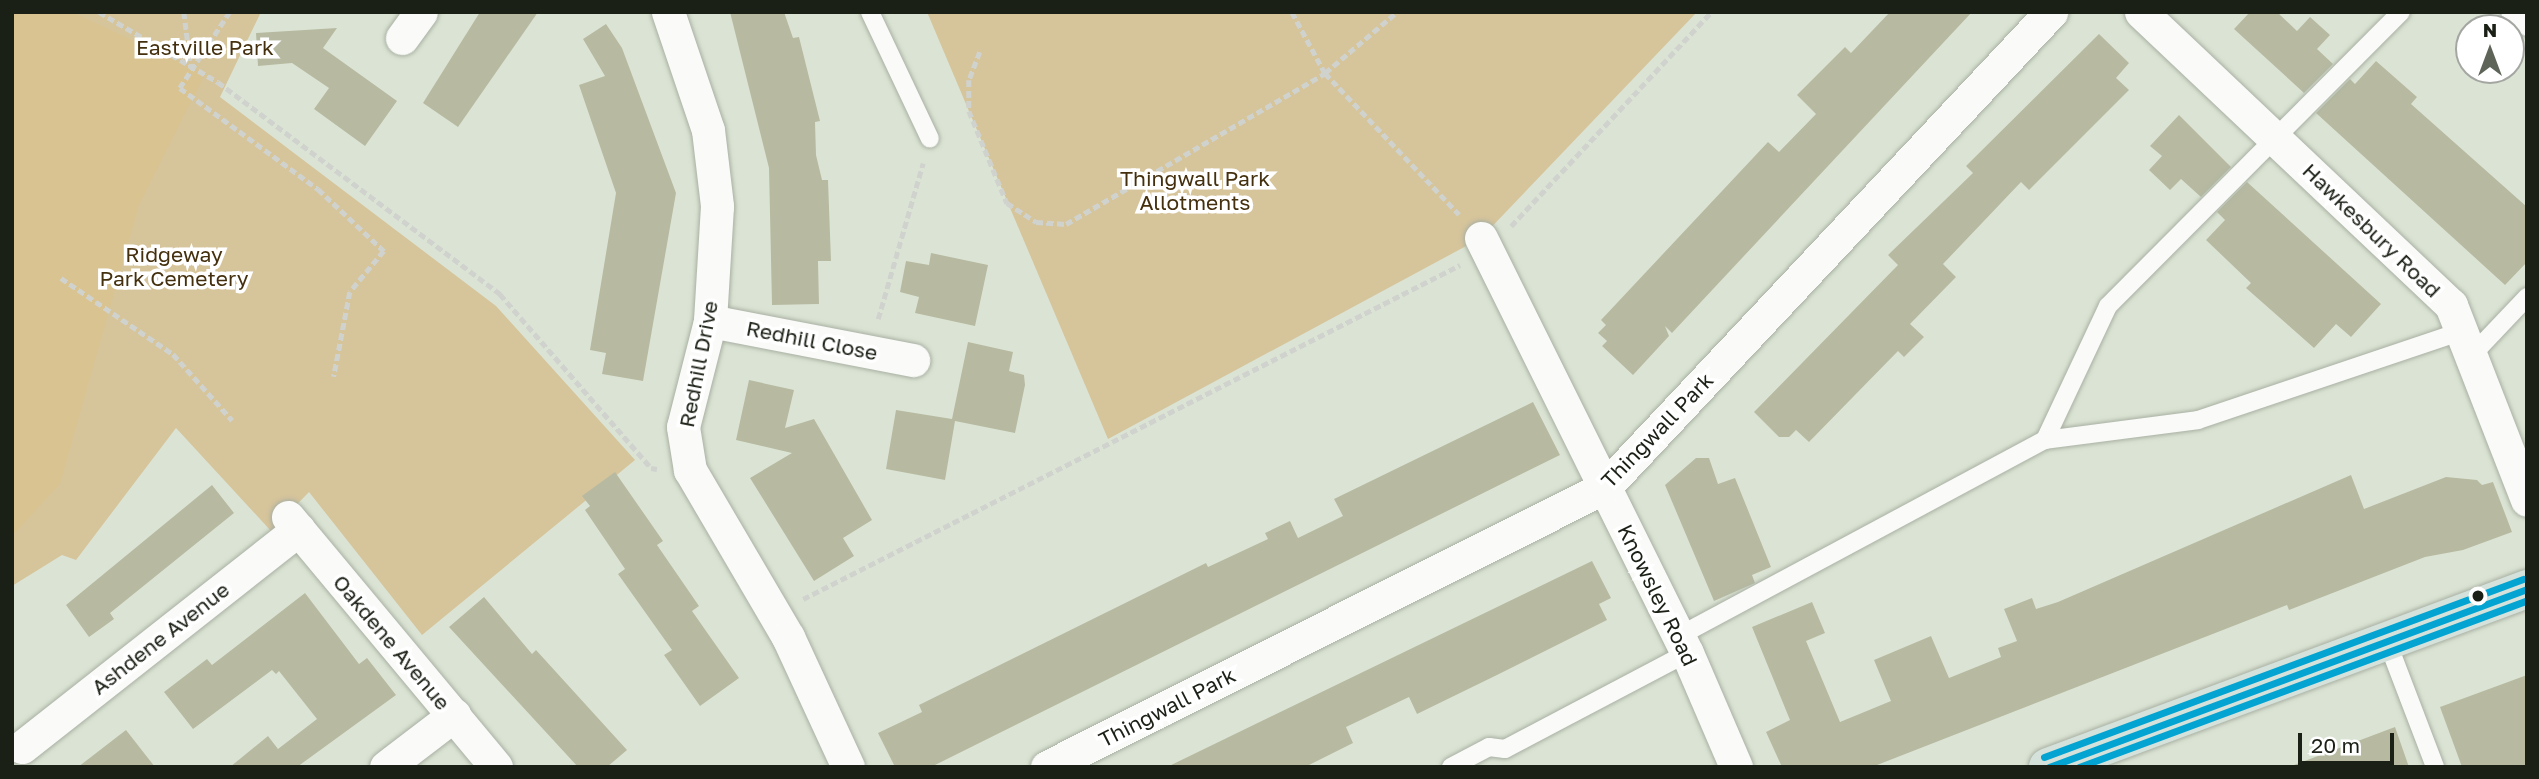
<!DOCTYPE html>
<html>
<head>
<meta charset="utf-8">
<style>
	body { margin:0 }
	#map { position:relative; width:2539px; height:779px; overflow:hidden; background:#dbe4d4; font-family:"Golos Text",sans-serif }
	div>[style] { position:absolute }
	.green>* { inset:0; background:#d6c49b }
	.forest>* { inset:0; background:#d9c391 }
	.building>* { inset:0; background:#b7baa1 }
	.path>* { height:4.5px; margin-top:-2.25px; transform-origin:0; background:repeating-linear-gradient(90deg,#d0d2ce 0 7px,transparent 0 10.5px) }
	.roads { filter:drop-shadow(0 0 2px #a9b0a3) drop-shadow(0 0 2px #a9b0a3) }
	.lane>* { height:18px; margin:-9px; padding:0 9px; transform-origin:9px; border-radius:9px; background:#fafbf9 }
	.street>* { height:33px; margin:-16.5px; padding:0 16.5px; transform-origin:16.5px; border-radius:16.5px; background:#fafbf9 }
	.primary>* { height:38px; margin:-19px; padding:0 19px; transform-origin:19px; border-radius:19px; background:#d5e2db }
	.bus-1>* { height:7px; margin:-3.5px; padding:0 3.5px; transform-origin:3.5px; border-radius:3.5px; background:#03a4d1 }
	.bus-2>* { height:7px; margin:-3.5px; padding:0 3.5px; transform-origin:3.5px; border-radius:3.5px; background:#03a4d1 }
	.bus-3>* { height:7px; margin:-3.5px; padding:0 3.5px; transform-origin:3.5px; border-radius:3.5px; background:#03a4d1 }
	.dots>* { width:19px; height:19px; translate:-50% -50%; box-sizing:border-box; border:4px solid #fff; border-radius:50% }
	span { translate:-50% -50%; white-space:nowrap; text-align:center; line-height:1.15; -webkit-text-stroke:7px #fff; paint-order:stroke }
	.park-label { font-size:21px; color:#44300e }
	.street-label { font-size:21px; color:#1b2016 }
	.frame { position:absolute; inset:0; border:14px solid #1b2016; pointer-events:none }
	.north { position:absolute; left:2455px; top:14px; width:70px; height:70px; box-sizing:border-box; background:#fff; border:2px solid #a4a6a2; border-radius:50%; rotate:0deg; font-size:19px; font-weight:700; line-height:28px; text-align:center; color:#1b2016 }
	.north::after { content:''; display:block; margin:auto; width:24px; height:32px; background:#5e6558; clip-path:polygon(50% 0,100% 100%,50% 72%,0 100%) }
	.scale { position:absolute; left:2298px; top:733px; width:96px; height:32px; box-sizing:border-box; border:4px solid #1b2016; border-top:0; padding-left:9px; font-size:21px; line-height:24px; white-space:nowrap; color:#1b2016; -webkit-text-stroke:5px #fff; paint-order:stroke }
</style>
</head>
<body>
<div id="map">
	<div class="green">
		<div style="clip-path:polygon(12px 12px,261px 12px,220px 97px,496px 306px,635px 460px,422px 635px,309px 492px,271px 531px,176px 428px,76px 560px,62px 555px,12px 586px)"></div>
		<div style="clip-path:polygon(927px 12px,1697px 12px,1481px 238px,1108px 439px)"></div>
	</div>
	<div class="forest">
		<div style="clip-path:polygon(12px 12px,72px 12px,205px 74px,139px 205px,60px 484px,12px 536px)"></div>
	</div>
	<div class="building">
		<div style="clip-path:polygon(480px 12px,538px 12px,458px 127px,423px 103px)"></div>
		<div style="clip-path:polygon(730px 12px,784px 12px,793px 38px,799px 37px,820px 121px,815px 122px,816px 155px,822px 180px,828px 180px,831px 261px,818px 261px,819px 304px,772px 305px,769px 168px)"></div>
		<div style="clip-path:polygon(1890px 12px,1972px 12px,1672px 333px,1665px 326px,1669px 336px,1633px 375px,1602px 346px,1607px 341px,1598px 333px,1606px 325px,1601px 320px,1768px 142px,1779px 152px,1816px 114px,1797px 95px,1845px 47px,1851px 53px)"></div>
		<div style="clip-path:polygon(2250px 12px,2277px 12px,2297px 31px,2310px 17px,2330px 35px,2317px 49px,2333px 64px,2304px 93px,2234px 29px)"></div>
		<div style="clip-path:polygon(606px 24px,622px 48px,676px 193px,643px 381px,602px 374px,606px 353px,590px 350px,616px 193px,579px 85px,605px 76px,583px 39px)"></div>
		<div style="clip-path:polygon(337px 28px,323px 48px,397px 101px,365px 146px,314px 109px,329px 88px,292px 63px,258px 66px,256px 33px)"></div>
		<div style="clip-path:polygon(2099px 34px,2129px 63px,2116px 78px,2129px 90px,2029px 190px,2021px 182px,1943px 264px,1956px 277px,1910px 324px,1924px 337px,1904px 357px,1898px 351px,1809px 442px,1796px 430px,1789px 437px,1779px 437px,1754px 412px,1898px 265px,1888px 255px,1973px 173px,1966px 166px)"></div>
		<div style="clip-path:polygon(2376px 61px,2417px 97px,2411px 104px,2527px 207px,2527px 262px,2505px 285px,2316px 113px,2350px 79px,2355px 84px)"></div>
		<div style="clip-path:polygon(2179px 115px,2231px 167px,2201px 197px,2181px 179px,2170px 190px,2149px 170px,2162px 156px,2150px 146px)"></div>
		<div style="clip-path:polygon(2247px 182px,2381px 304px,2351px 337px,2336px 324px,2314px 348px,2246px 288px,2251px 283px,2206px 240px,2225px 220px,2217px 212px)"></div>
		<div style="clip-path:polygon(931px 253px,988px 265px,975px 326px,915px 313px,919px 297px,900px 292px,906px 261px,929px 265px)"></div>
		<div style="clip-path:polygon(968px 342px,1013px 352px,1009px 371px,1024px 375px,1025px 385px,1015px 433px,955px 421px,945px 480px,886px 469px,896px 410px,952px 419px)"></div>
		<div style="clip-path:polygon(749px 380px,794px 390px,785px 428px,814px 419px,872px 520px,843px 538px,854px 556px,814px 581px,750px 478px,792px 453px,736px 440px)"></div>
		<div style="clip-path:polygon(1533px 402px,1560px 455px,931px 767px,895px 767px,878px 733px,922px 712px,919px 705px,1206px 563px,1208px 567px,1268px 539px,1265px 533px,1290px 521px,1298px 538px,1343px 516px,1334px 499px)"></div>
		<div style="clip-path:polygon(1696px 458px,1709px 458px,1718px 484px,1735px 478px,1771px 567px,1752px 575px,1755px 583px,1714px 601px,1665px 485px)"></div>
		<div style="clip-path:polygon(615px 472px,663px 541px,657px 545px,699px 606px,692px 611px,739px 678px,700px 706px,664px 655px,672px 650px,618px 574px,625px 569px,585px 510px,590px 506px,582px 496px)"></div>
		<div style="clip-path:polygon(2351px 475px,2364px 509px,2446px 477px,2477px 480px,2482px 485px,2493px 482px,2512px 532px,2463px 550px,2425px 557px,2289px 610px,2287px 605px,1872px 767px,1782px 767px,1766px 732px,1790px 720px,1752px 627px,1812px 602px,1825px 633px,1806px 641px,1840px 722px,1891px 701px,1874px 660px,1931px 636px,1949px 678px,2001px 657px,1998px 648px,2017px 641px,2004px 609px,2032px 598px,2036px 609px,2058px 602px)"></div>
		<div style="clip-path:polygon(212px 485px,234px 513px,110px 613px,114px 619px,89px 637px,66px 605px)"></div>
		<div style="clip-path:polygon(1592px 561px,1611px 598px,1599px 604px,1607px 620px,1499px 674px,1417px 714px,1409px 697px,1346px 727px,1353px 743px,1305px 767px,1167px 767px)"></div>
		<div style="clip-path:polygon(305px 593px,359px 664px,367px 658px,396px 695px,297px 767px,230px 767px,268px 736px,278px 749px,317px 719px,279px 671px,276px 674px,272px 670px,193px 729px,164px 692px,207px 659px,212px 665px)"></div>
		<div style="clip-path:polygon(484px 597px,532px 654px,536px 650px,627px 750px,607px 767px,578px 767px,449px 627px)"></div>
		<div style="clip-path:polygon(2527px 675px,2527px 767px,2462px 767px,2440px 707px)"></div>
		<div style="clip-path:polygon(2395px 727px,2409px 767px,2294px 767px,2294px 765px)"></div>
		<div style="clip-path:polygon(126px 730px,155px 767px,78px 767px)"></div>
	</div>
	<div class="path">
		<div style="left:99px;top:12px;width:138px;rotate:30.5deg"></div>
		<div style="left:218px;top:82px;width:353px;rotate:36.9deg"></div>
		<div style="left:500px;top:294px;width:230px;rotate:49deg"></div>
		<div style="left:651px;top:468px;width:6px;rotate:9deg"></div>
		<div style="left:184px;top:12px;width:56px;rotate:82.9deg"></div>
		<div style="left:230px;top:12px;width:91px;rotate:123.3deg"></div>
		<div style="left:180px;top:88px;width:171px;rotate:36.2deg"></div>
		<div style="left:318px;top:189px;width:91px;rotate:43.2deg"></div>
		<div style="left:384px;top:251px;width:53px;rotate:129.7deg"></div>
		<div style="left:350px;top:292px;width:86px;rotate:100.8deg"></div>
		<div style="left:1292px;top:12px;width:69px;rotate:61.6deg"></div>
		<div style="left:1325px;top:73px;width:94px;rotate:-40.3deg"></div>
		<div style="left:980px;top:52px;width:30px;rotate:111deg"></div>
		<div style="left:969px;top:80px;width:31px;rotate:90deg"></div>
		<div style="left:969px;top:111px;width:100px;rotate:67.6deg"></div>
		<div style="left:1007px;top:203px;width:35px;rotate:33deg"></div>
		<div style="left:1036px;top:222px;width:30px;rotate:4deg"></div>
		<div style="left:1066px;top:224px;width:300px;rotate:-30.2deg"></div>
		<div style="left:1325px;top:73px;width:195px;rotate:46.5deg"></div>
		<div style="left:1511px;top:226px;width:293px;rotate:-46.9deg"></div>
		<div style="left:61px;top:278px;width:135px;rotate:34.2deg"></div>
		<div style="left:173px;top:354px;width:89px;rotate:48.2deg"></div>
		<div style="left:878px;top:319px;width:162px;rotate:-73.9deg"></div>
		<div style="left:803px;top:599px;width:737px;rotate:-26.95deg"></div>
	</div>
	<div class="roads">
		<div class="lane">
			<div style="left:870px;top:12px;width:140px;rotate:64.7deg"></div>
			<div style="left:2510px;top:12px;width:23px;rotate:41deg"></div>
			<div style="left:2473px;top:354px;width:79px;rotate:-46.5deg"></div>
			<div style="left:2045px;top:440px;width:148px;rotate:-64.8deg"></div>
			<div style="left:2108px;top:306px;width:415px;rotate:-45.1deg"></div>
			<div style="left:1679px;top:636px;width:415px;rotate:-28.2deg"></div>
			<div style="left:2045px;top:440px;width:154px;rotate:-7.4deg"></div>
			<div style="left:2198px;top:420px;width:279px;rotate:-18.6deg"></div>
			<div style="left:2387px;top:641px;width:135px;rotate:69.1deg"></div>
			<div style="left:1451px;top:767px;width:43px;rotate:-27.8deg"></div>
			<div style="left:1489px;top:747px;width:16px;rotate:7deg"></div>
			<div style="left:1505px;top:749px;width:206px;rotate:-27.8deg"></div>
		</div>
		<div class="street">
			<div style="left:668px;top:12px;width:125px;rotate:71.3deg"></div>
			<div style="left:708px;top:130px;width:77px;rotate:83.2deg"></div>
			<div style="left:717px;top:206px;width:115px;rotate:93.5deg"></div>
			<div style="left:710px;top:321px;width:109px;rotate:104.3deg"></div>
			<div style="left:683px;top:427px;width:44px;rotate:80.8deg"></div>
			<div style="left:690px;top:470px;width:194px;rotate:59.6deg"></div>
			<div style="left:788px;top:637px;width:143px;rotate:65.2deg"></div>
			<div style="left:2141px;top:12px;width:427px;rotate:43.4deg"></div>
			<div style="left:2451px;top:305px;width:209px;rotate:68.7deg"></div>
			<div style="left:402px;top:38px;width:32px;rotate:-54deg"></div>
			<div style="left:1481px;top:238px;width:463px;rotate:63.6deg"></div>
			<div style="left:1687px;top:653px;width:124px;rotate:66.7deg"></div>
			<div style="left:710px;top:321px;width:207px;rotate:10.9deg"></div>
			<div style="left:288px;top:517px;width:325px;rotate:50.2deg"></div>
			<div style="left:22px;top:747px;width:352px;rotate:-38.2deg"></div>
			<div style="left:386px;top:767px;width:86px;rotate:-37.4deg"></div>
			<div style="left:1047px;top:767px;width:624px;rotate:-26.65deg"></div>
			<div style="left:1605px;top:487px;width:652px;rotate:-46.8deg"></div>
		</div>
		<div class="primary">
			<div style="left:2048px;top:767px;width:511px;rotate:-20.39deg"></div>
		</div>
	</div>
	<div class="bus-1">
		<div style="left:2049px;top:767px;width:510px;rotate:-20.42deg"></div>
	</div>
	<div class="bus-2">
		<div style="left:2079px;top:767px;width:478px;rotate:-20.4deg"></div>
	</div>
	<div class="bus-3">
		<div style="left:2044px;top:757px;width:511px;rotate:-20.39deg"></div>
	</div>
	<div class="dots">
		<div style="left:2478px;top:596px;background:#1b2016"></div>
	</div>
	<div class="park-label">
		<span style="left:205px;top:47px">Eastville Park</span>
		<span style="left:1195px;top:190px">Thingwall Park<br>Allotments</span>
		<span style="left:174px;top:266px">Ridgeway<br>Park Cemetery</span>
	</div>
	<div class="street-label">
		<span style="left:2372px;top:230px;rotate:44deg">Hawkesbury Road</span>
		<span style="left:812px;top:340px;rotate:11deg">Redhill Close</span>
		<span style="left:698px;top:364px;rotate:-79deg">Redhill Drive</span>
		<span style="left:1657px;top:430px;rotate:-46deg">Thingwall Park</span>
		<span style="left:1658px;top:595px;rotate:64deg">Knowsley Road</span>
		<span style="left:160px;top:638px;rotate:-38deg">Ashdene Avenue</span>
		<span style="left:392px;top:642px;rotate:50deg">Oakdene Avenue</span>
		<span style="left:1167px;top:707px;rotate:-27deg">Thingwall Park</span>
	</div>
	<div class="frame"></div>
	<div class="north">N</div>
	<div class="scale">20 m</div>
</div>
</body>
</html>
